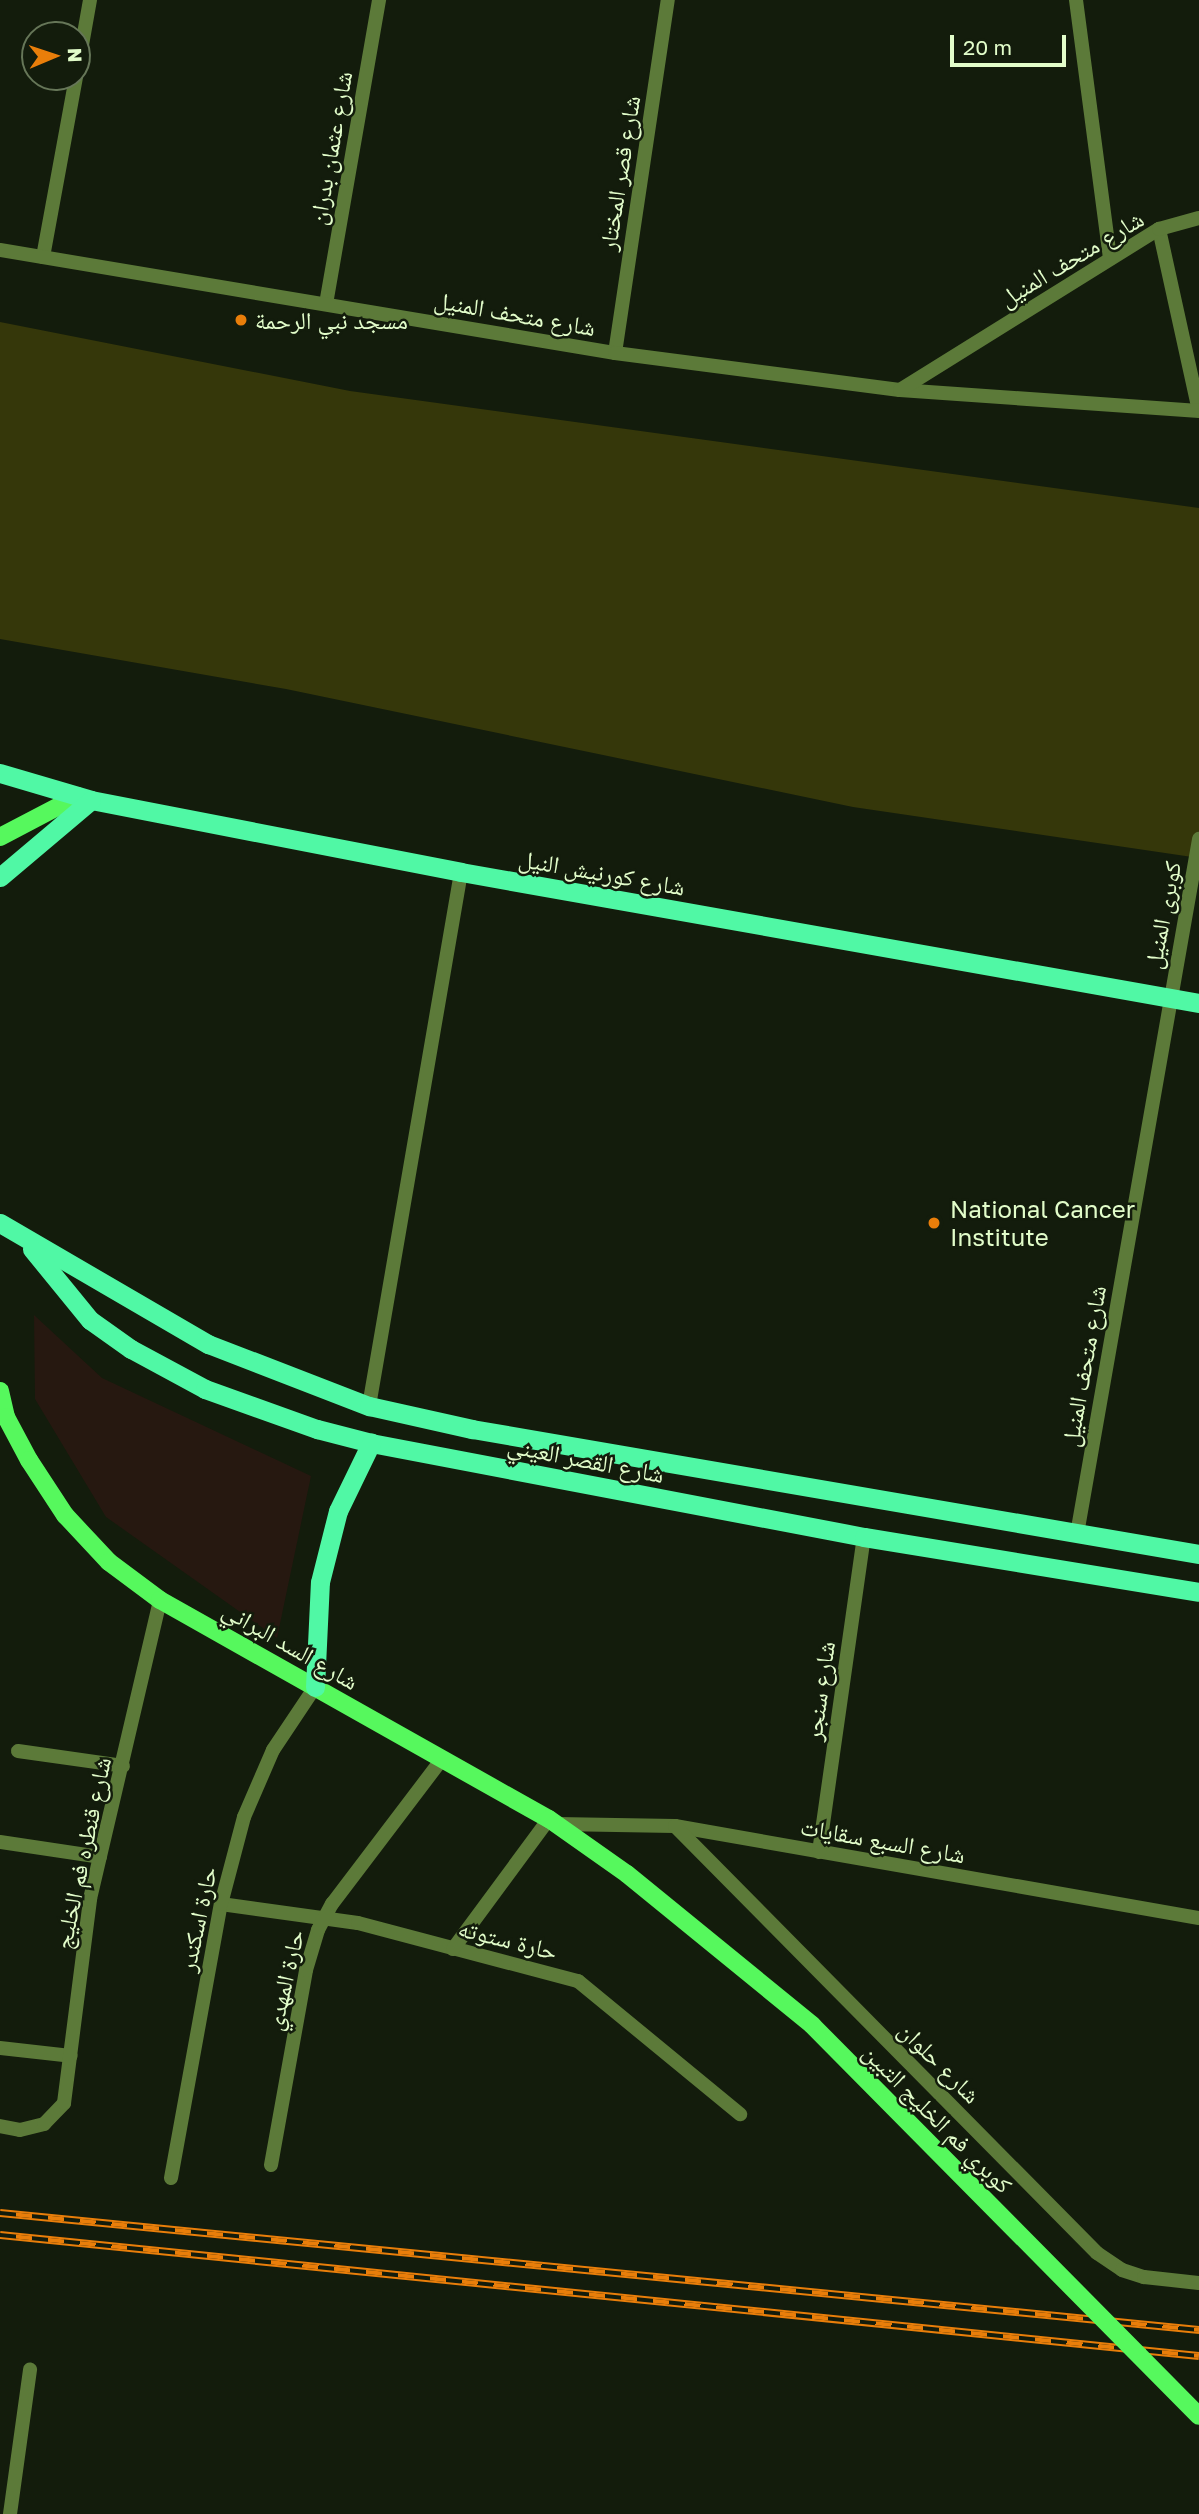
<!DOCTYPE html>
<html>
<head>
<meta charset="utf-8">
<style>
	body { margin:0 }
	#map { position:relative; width:1199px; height:2514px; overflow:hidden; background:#131c0c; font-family:"Golos Text","Noto Naskh Arabic",sans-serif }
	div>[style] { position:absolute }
	.green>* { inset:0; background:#261810 }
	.water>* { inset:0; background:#35370a }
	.service>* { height:14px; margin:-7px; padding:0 7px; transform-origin:7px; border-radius:7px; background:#5c7a39 }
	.minor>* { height:14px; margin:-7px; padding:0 7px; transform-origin:7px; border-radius:7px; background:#5c7a39 }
	.tertiary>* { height:14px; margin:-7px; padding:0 7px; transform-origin:7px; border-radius:7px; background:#5c7a39 }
	.primary>* { height:18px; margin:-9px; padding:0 9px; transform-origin:9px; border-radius:9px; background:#56f85d }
	.trunk>* { height:19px; margin:-9.5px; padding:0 9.5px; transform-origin:9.5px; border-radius:9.5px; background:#50f8a5 }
	.rail>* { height:8px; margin-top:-4px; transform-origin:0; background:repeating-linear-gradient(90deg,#131c0c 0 16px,#e97e0a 0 32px); box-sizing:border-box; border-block:2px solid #e97e0a }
	.primary-bridge>* { height:18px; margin:-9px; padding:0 9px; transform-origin:9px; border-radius:9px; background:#56f85d }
	.dots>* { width:19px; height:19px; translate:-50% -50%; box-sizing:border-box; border:4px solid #131c0c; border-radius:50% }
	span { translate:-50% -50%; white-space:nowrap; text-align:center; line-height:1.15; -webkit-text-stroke:5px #131c0c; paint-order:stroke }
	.street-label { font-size:24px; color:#e2fdca }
	.poi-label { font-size:24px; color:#e2fdca }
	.left { translate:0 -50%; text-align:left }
	.north { position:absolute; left:21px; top:21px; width:70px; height:70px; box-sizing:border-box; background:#131c0c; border:2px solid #667658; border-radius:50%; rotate:88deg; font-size:19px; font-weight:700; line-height:28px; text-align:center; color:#e2fdca }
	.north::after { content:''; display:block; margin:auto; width:24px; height:32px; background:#e97e0a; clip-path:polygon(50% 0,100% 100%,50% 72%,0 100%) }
	.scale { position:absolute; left:950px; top:35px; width:116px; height:32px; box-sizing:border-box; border:4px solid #e2fdca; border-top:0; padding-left:9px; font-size:21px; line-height:24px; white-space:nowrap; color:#e2fdca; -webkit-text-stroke:5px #131c0c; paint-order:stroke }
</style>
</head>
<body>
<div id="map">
	<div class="green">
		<div style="clip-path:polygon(34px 1315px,102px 1378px,311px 1476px,277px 1638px,106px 1517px,35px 1399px)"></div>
	</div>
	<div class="water">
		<div style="clip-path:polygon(0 322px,350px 391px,1199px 508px,1199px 858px,853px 807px,286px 689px,0 639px)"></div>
	</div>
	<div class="service">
		<div style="left:1076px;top:0;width:261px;rotate:82.5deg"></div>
		<div style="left:369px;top:1406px;width:542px;rotate:-80.22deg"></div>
	</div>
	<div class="minor">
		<div style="left:77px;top:73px;width:74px;rotate:-79.9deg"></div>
		<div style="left:43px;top:257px;width:183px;rotate:-79.6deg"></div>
		<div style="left:326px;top:304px;width:309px;rotate:-80.1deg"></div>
		<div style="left:615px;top:353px;width:357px;rotate:-81.5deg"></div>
		<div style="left:18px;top:1751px;width:106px;rotate:8.1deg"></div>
		<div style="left:557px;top:1824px;width:118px;rotate:1deg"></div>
		<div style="left:675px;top:1826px;width:532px;rotate:9.96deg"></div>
		<div style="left:675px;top:1826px;width:600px;rotate:45.34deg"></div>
		<div style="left:1097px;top:2253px;width:30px;rotate:34deg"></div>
		<div style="left:1122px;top:2270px;width:23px;rotate:18deg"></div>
		<div style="left:1144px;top:2277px;width:55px;rotate:6.2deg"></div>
		<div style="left:0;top:1842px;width:101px;rotate:8.5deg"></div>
		<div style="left:819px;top:1852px;width:318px;rotate:-81.9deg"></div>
		<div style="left:221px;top:1904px;width:138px;rotate:7.9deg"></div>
		<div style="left:358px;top:1923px;width:228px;rotate:14.8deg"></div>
		<div style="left:578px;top:1981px;width:210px;rotate:39.4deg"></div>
		<div style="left:453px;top:1949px;width:162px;rotate:-53.6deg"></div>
		<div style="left:0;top:2048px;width:71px;rotate:6.4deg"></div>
		<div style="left:0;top:2126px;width:20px;rotate:11deg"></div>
		<div style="left:20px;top:2130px;width:25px;rotate:-14deg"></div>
		<div style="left:44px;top:2124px;width:29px;rotate:-46deg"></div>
		<div style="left:64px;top:2103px;width:206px;rotate:-82.7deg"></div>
		<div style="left:90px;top:1899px;width:307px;rotate:-76.8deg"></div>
		<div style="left:271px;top:2165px;width:198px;rotate:-79.8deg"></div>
		<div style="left:306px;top:1970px;width:42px;rotate:-73.3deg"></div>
		<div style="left:318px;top:1930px;width:30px;rotate:-62deg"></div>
		<div style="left:332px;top:1904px;width:182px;rotate:-52.8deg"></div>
		<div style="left:171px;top:2178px;width:279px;rotate:-79.7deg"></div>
		<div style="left:221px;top:1904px;width:90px;rotate:-75.2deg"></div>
		<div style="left:244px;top:1817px;width:73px;rotate:-66.6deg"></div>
		<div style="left:273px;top:1750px;width:76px;rotate:-56.3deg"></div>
		<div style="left:10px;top:2514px;width:146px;rotate:-82.1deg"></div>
	</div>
	<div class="tertiary">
		<div style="left:1159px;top:229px;width:186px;rotate:77.6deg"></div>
		<div style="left:0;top:250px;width:624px;rotate:9.51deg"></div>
		<div style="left:615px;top:353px;width:287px;rotate:7.4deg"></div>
		<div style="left:900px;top:390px;width:300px;rotate:4deg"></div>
		<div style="left:900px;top:390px;width:305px;rotate:-31.9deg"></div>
		<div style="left:1159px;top:229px;width:41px;rotate:-15.4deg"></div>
		<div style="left:1077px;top:1534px;width:706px;rotate:-80.04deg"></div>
	</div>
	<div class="primary">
		<div style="left:0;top:837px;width:88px;rotate:-27.7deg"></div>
		<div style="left:0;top:1391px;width:27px;rotate:77deg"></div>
		<div style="left:6px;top:1417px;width:49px;rotate:61.9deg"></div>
		<div style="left:29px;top:1460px;width:66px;rotate:56.8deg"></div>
		<div style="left:65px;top:1515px;width:64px;rotate:46.9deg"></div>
		<div style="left:109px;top:1562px;width:64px;rotate:36.7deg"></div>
		<div style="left:160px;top:1600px;width:446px;rotate:29.4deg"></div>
		<div style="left:549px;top:1819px;width:95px;rotate:35.2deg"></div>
	</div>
	<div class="trunk">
		<div style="left:0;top:773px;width:95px;rotate:16.5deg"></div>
		<div style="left:91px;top:800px;width:377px;rotate:11deg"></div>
		<div style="left:461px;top:872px;width:750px;rotate:10.07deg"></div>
		<div style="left:0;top:877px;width:119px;rotate:-40.2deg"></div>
		<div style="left:0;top:1223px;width:241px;rotate:30.2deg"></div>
		<div style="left:208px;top:1344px;width:173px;rotate:21.1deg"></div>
		<div style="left:369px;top:1406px;width:106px;rotate:12.6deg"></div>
		<div style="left:472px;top:1429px;width:738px;rotate:9.76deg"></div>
		<div style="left:32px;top:1249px;width:92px;rotate:50.8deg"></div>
		<div style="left:90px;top:1320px;width:50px;rotate:35.3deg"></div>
		<div style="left:131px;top:1349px;width:84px;rotate:28.4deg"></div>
		<div style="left:205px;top:1389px;width:119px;rotate:19.7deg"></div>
		<div style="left:317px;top:1429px;width:56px;rotate:14.5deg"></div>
		<div style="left:371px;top:1443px;width:502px;rotate:10.79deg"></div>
		<div style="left:864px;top:1537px;width:339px;rotate:9.3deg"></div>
		<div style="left:315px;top:1687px;width:105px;rotate:-87.3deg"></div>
		<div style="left:320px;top:1582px;width:73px;rotate:-75.8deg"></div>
		<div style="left:338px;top:1511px;width:76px;rotate:-64.1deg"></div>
	</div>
	<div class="rail">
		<div style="left:0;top:2213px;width:1205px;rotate:5.57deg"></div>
		<div style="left:0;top:2235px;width:1205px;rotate:5.76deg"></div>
	</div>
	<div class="primary-bridge">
		<div style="left:627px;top:1874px;width:239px;rotate:39.2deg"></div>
		<div style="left:812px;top:2025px;width:550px;rotate:45.29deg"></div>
	</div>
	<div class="dots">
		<div style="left:241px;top:320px;background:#e97e0a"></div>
		<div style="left:934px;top:1223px;background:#e97e0a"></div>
	</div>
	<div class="street-label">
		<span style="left:330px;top:148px;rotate:-80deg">شارع عثمان بدران</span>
		<span style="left:619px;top:173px;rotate:-81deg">شارع قصر المختار</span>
		<span style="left:1071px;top:258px;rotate:-31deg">شارع متحف المنيل</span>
		<span style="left:515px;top:313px;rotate:10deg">شارع متحف المنيل</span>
		<span style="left:602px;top:872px;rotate:10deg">شارع كورنيش النيل</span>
		<span style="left:1162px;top:915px;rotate:-79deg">كوبرى المنيل</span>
		<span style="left:1083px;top:1366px;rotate:-80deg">شارع متحف المنيل</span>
		<span style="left:586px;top:1459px;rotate:11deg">شارع القصر العيني</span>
		<span style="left:291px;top:1645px;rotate:30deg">شارع السد البراني</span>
		<span style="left:819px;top:1691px;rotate:-82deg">شارع سنجر</span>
		<span style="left:883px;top:1840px;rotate:10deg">شارع السبع سقايات</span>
		<span style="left:82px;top:1853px;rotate:-78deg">شارع قنطره فم الخليج</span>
		<span style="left:197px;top:1919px;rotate:-78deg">حارة اسكندر</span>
		<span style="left:508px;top:1939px;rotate:14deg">حارة ستوته</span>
		<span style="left:284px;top:1980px;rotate:-77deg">حارة المهدي</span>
		<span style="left:940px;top:2062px;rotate:45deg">شارع حلوان</span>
		<span style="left:938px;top:2118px;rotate:45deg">كوبري فم الخليج التبين</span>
	</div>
	<div class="poi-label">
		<span class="left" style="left:255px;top:320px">مسجد نبي الرحمة</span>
		<span class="left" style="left:950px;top:1223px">National Cancer<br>Institute</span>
	</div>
	<div class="north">N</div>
	<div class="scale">20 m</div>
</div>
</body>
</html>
